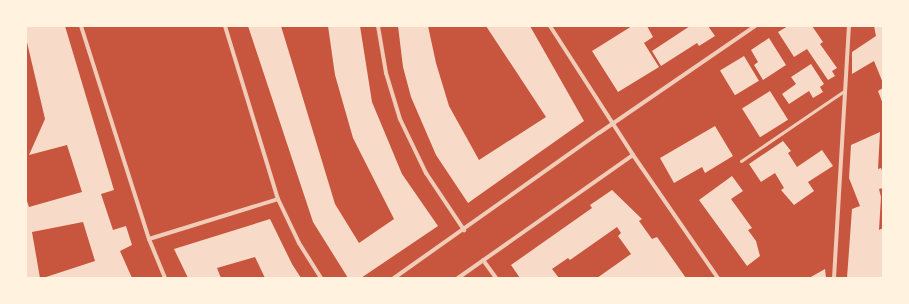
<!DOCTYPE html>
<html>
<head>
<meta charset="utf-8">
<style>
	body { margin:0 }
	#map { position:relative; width:909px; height:304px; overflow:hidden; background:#c8553d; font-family:"Source Sans 3",sans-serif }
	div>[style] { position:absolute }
	.building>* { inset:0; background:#f7dbc8; transform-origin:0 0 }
	.service>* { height:3px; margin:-1.5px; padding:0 1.5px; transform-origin:1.5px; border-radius:1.5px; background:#f1ccb7 }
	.minor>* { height:4px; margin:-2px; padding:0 2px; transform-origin:2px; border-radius:2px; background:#f1ccb7 }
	span { translate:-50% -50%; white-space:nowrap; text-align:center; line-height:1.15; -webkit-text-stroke:3.5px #fff3e0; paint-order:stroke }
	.frame { position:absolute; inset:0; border:27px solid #fff3e0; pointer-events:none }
</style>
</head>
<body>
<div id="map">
	<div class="building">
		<div style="clip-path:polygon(26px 26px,65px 26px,114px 190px,101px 194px,113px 230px,126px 226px,132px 245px,120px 251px,132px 278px,43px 278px,95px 261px,83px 222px,32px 232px,40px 278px,26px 278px,26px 198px,29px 207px,82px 192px,67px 145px,29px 155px,45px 119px,26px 38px)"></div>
		<div style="clip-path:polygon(248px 26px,281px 26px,335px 204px,359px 243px,394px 219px,353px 138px,335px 75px,328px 26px,360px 26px,372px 102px,402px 174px,438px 226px,361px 278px,348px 278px,313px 222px)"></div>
		<div style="clip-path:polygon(398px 26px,428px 26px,436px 63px,449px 106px,479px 160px,546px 117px,486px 26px,530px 26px,584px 121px,468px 203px,436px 155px,411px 97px,403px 67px)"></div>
		<div style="clip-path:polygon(632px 26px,647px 26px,653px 37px,644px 43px,659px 67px,618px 92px,592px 51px)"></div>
		<div style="clip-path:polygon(690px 26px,708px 26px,715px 36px,699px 46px,697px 43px,661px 66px,652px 51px)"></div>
		<div style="clip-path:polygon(788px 26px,812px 26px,823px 42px,820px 44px,837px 68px,832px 71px,835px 76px,828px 80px,807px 49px,794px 57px,778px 32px)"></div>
		<div style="clip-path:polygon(874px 26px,883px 26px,883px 83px,874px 61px,852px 74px,852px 52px,876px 36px)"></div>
		<div style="clip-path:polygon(769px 38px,786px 65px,763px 80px,754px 65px,758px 62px,751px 50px)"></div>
		<div style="left:744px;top:56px;width:29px;height:28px;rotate:59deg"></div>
		<div style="clip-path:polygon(811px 64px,824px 84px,820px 87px,823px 92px,813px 98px,809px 91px,789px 104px,782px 94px,796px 84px,791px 77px)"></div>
		<div style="clip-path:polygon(883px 88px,883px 104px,878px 91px)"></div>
		<div style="left:770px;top:91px;width:34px;height:33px;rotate:58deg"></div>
		<div style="clip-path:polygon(715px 126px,733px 156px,705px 173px,702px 167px,674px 183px,660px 158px)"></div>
		<div style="clip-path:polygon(880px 132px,878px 169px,881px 168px,883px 173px,883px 188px,879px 189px,881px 197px,879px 230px,883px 228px,883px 278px,847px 278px,852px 209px,860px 206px,849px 178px,851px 145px)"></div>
		<div style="clip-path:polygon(783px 141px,791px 151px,788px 153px,797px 167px,822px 150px,833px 166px,808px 182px,814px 191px,794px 205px,781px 190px,784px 188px,775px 173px,761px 182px,749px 164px)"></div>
		<div style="clip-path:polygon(732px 176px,743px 191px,731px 199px,752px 228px,748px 230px,756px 241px,760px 256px,747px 266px,699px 200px)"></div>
		<div style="clip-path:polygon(612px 190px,642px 219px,639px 221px,652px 239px,657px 237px,686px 278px,597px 278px,631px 254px,618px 236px,621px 233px,617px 227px,570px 260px,568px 258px,552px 269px,559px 278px,520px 278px,511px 265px,592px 208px,590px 205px)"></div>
		<div style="clip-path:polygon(270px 219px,292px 264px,301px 278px,265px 278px,255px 257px,217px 268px,221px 278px,188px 278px,174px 249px)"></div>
		<div style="clip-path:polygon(825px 269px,826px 278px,809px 278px)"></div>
	</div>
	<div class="service">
		<div style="left:741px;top:161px;width:125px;rotate:-34.2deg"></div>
	</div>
	<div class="minor">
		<div style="left:81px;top:26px;width:224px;rotate:72.3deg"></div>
		<div style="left:149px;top:239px;width:42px;rotate:67.7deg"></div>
		<div style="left:225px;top:26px;width:181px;rotate:73deg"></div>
		<div style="left:278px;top:199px;width:49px;rotate:64.5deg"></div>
		<div style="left:299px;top:243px;width:41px;rotate:57.8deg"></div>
		<div style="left:378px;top:26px;width:48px;rotate:80.3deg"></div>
		<div style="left:386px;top:73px;width:48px;rotate:73.1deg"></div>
		<div style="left:400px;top:119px;width:60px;rotate:64.3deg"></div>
		<div style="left:426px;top:173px;width:69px;rotate:56.3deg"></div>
		<div style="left:550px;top:26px;width:153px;rotate:57.2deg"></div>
		<div style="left:633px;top:155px;width:150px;rotate:55.4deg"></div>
		<div style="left:149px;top:239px;width:135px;rotate:-17.2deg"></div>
		<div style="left:483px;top:260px;width:22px;rotate:54deg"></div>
		<div style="left:394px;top:278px;width:251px;rotate:-35.3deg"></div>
		<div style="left:599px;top:133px;width:189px;rotate:-34.4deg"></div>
		<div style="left:458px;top:278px;width:214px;rotate:-35.1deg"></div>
		<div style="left:834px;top:278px;width:252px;rotate:-86.6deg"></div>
	</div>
	<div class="frame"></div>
</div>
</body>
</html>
